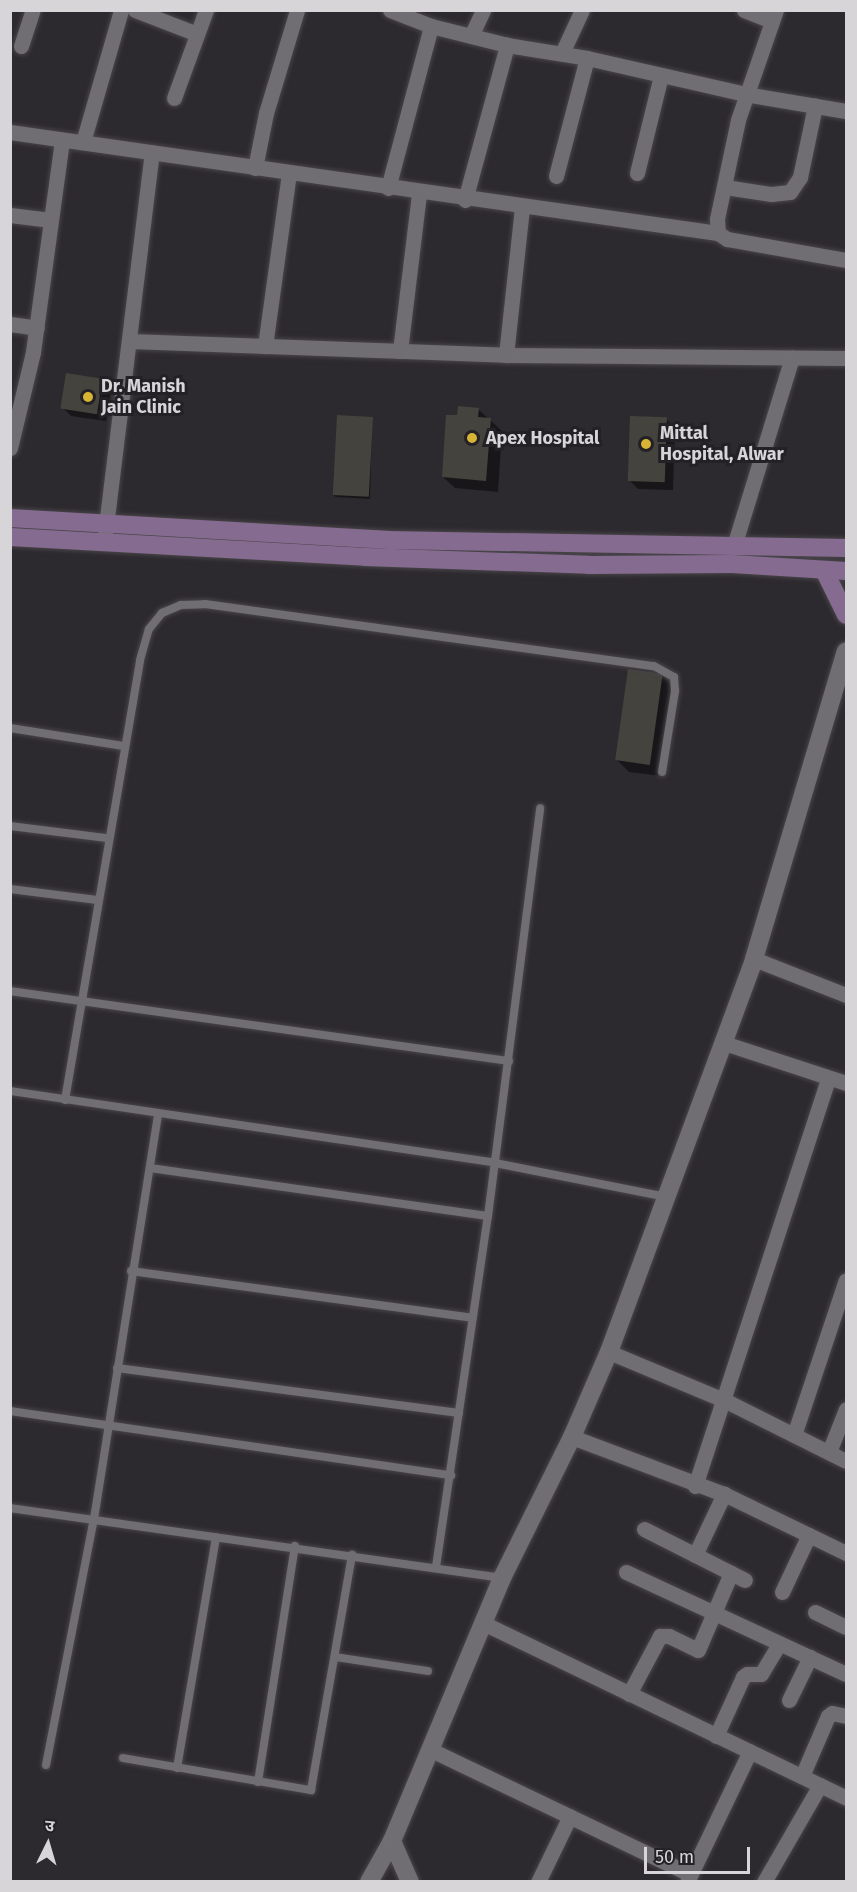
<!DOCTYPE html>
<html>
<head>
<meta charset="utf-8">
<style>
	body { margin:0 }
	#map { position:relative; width:857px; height:1892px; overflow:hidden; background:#2d2a2f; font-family:"Fira Sans","Noto Sans Devanagari",sans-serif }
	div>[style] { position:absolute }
	.shadow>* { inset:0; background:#0007 }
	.building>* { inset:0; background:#45433e; transform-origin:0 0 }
	.roads { filter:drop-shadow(0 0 2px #484549) drop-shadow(0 0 2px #484549) }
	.service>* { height:8px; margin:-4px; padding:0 4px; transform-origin:4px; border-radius:4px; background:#716e73 }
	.minor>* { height:15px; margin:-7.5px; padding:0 7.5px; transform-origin:7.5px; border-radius:7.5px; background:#716e73 }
	.tertiary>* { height:18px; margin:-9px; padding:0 9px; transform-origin:9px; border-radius:9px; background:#716e73 }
	.secondary>* { height:18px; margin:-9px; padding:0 9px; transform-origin:9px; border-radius:9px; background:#866b90 }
	.dots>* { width:16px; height:16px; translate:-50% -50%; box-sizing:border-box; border:3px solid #232125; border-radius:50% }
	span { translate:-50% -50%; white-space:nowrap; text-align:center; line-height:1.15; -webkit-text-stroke:6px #232125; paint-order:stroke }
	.poi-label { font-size:18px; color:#d7d5d7; font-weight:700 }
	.left { translate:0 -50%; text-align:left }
	.frame { position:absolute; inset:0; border:12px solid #d7d5d7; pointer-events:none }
	.north { position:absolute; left:18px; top:1814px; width:60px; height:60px; -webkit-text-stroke:4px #232125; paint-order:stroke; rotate:5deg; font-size:16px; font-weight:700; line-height:24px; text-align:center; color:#d7d5d7 }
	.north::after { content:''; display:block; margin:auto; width:21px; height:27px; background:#d7d5d7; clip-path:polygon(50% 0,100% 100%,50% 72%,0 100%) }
	.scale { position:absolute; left:644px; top:1847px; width:106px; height:27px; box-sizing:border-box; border:3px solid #d7d5d7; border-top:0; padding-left:8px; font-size:18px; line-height:21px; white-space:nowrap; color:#d7d5d7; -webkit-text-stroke:4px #232125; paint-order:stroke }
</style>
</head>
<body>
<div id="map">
	<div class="shadow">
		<div style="clip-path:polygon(102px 380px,111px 389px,106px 421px,71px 416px,62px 407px)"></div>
		<div style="clip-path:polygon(478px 409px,502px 431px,498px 492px,455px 488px,443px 477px,458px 417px)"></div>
		<div style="clip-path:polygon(372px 419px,370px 499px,336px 497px,333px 495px)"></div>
		<div style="clip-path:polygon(666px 419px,675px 428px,673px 490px,638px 489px,629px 480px)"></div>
		<div style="clip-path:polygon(662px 675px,674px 687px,662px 776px,629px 772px,617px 760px)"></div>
	</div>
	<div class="building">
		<div style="left:66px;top:373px;width:37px;height:36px;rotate:9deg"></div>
		<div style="clip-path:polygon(458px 406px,479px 408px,478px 417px,491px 418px,486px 481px,442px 477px,446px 415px,457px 415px)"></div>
		<div style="left:337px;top:415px;width:36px;height:80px;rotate:3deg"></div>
		<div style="left:630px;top:416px;width:37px;height:65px;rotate:2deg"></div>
		<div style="left:628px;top:669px;width:35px;height:92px;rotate:8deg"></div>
	</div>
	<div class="roads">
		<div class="service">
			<div style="left:10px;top:728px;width:115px;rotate:9deg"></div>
			<div style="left:10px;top:826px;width:98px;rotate:7.1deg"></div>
			<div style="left:10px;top:889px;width:88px;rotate:7.2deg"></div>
			<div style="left:10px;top:991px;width:504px;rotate:7.99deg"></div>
			<div style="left:10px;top:1091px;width:490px;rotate:8.4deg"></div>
			<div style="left:495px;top:1163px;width:174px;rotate:11.2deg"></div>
			<div style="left:65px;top:1100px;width:446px;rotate:-80.3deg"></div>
			<div style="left:140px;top:660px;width:32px;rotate:-74deg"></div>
			<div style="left:149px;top:629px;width:21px;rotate:-51deg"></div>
			<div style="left:162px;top:613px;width:21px;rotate:-23deg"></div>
			<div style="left:181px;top:605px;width:24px;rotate:-2deg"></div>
			<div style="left:205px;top:604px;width:453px;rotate:7.9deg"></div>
			<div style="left:654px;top:666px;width:23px;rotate:29deg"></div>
			<div style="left:674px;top:677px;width:14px;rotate:86deg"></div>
			<div style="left:675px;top:691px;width:82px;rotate:99.1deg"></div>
			<div style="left:150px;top:1168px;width:341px;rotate:8.1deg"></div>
			<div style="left:131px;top:1271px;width:344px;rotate:7.8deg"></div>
			<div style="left:117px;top:1368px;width:345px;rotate:7.5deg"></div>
			<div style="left:10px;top:1411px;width:446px;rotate:8.3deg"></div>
			<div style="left:10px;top:1508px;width:495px;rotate:8.1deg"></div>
			<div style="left:436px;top:1567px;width:355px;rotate:-81.6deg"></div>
			<div style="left:488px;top:1216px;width:411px;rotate:-82.7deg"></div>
			<div style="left:335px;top:1657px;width:94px;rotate:8.6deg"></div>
			<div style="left:123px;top:1758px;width:191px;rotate:9.7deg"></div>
			<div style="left:311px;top:1790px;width:239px;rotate:-80.1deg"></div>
			<div style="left:46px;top:1765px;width:251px;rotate:-79deg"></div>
			<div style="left:94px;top:1519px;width:409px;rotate:-81deg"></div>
			<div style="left:177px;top:1768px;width:234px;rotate:-80.4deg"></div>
			<div style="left:258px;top:1782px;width:239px;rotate:-81.1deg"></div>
		</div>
		<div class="minor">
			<div style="left:135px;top:10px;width:66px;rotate:21.2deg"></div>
			<div style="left:390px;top:10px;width:44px;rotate:21.3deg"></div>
			<div style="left:431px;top:26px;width:78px;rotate:14deg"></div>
			<div style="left:507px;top:45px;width:81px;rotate:9.2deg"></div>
			<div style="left:587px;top:58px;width:162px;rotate:12.8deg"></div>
			<div style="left:745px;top:94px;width:102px;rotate:9.6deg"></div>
			<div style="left:744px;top:10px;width:29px;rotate:22deg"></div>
			<div style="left:776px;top:10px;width:116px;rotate:109.1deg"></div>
			<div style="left:738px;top:120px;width:101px;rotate:102deg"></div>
			<div style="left:717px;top:219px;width:14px;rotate:86deg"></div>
			<div style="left:718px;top:233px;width:11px;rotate:34deg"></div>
			<div style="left:727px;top:239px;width:121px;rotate:10deg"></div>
			<div style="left:471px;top:36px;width:29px;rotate:-65deg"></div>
			<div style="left:21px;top:46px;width:38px;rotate:-72deg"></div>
			<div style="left:562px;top:53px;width:47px;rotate:-65.1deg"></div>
			<div style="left:174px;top:98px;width:94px;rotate:-70deg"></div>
			<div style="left:10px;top:132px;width:715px;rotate:8.12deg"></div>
			<div style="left:83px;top:142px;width:137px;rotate:-73.9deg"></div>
			<div style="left:255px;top:168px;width:56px;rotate:-78.7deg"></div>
			<div style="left:266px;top:113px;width:108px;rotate:-73.2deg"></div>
			<div style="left:637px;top:173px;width:101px;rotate:-76.2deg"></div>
			<div style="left:556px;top:176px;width:122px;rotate:-75.3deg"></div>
			<div style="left:725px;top:187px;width:47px;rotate:8.7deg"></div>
			<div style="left:771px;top:194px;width:19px;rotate:-6deg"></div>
			<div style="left:790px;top:192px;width:18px;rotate:-56deg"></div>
			<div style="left:800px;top:177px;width:73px;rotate:-78.1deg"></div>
			<div style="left:388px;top:188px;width:168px;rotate:-75.1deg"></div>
			<div style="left:465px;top:200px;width:161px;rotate:-74.8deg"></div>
			<div style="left:10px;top:215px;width:41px;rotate:7deg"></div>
			<div style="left:10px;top:324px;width:27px;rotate:8deg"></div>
			<div style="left:130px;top:341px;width:376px;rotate:2.1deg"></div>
			<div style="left:506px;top:355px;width:340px;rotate:0.5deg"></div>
			<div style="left:265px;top:346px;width:175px;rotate:-82.1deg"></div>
			<div style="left:400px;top:351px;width:159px;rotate:-83.1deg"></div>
			<div style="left:506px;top:355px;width:149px;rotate:-83.8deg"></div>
			<div style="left:10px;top:448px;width:99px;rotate:-76.5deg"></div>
			<div style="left:33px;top:352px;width:214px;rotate:-82.2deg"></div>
			<div style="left:105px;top:534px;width:384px;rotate:-83deg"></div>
			<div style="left:734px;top:546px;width:197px;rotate:-72.9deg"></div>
			<div style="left:754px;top:959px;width:99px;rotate:21.4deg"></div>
			<div style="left:724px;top:1043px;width:128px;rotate:18.2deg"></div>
			<div style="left:609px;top:1352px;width:125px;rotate:22.7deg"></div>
			<div style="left:724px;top:1400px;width:136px;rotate:26.6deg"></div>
			<div style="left:794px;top:1435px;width:163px;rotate:-71.5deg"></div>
			<div style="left:572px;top:1437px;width:162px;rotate:20.6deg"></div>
			<div style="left:724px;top:1494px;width:136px;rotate:25.8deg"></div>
			<div style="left:829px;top:1452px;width:46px;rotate:-68.4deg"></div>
			<div style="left:695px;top:1486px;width:429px;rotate:-71.9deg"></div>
			<div style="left:644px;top:1529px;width:113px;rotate:26.8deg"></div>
			<div style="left:695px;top:1555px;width:68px;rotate:-64.6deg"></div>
			<div style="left:626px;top:1572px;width:242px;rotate:24.9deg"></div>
			<div style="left:782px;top:1592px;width:63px;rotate:-64.7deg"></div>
			<div style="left:815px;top:1612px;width:34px;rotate:26deg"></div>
			<div style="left:483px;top:1623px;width:403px;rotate:25.7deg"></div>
			<div style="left:629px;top:1694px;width:66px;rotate:-61.9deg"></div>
			<div style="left:660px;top:1636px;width:9px"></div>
			<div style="left:669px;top:1636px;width:32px;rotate:26deg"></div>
			<div style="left:698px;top:1650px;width:84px;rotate:-66.8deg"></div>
			<div style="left:789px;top:1700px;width:48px;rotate:-64deg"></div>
			<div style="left:716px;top:1736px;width:65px;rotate:-65.4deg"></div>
			<div style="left:743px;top:1677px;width:5px;rotate:-37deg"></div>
			<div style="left:747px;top:1674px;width:14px"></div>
			<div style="left:761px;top:1674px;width:35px;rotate:-59deg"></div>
			<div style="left:429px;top:1749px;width:289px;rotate:25.6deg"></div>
			<div style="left:802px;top:1776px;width:65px;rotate:-66.6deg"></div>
			<div style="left:828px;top:1716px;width:5px;rotate:-37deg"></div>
			<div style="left:832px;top:1713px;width:14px;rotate:12deg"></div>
			<div style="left:538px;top:1882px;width:73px;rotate:-64.1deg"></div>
			<div style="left:687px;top:1882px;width:145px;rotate:-64.3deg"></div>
			<div style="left:764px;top:1882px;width:112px;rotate:-60deg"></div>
		</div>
		<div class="tertiary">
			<div style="left:369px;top:1882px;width:47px;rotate:-60.7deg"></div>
			<div style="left:410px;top:1882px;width:45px;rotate:-113.7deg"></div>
			<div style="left:392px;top:1841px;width:285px;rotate:-67.3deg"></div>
			<div style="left:502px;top:1578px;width:157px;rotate:-63.6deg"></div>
			<div style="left:572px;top:1437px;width:93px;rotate:-66.5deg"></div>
			<div style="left:609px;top:1352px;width:419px;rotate:-69.7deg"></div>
			<div style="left:754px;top:959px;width:321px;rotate:-73.4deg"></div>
		</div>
		<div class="secondary">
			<div style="left:10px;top:518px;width:380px;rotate:3.3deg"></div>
			<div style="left:389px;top:540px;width:457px;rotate:1deg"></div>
			<div style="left:10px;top:537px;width:356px;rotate:3.2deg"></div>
			<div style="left:365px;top:557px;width:224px;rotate:2deg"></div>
			<div style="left:589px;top:565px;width:143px;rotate:-0.4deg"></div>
			<div style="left:732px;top:564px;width:114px;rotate:3.5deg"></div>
			<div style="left:824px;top:570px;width:50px;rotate:63.9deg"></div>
		</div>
	</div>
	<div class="dots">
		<div style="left:88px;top:397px;background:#d7b434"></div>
		<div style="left:472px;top:438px;background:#d7b434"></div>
		<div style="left:646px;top:444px;background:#d7b434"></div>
	</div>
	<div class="poi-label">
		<span class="left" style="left:101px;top:397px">Dr. Manish<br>Jain Clinic</span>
		<span class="left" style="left:660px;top:444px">Mittal<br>Hospital, Alwar</span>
		<span class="left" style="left:486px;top:438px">Apex Hospital</span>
	</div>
	<div class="frame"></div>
	<div class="north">उ</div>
	<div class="scale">50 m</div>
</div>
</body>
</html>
